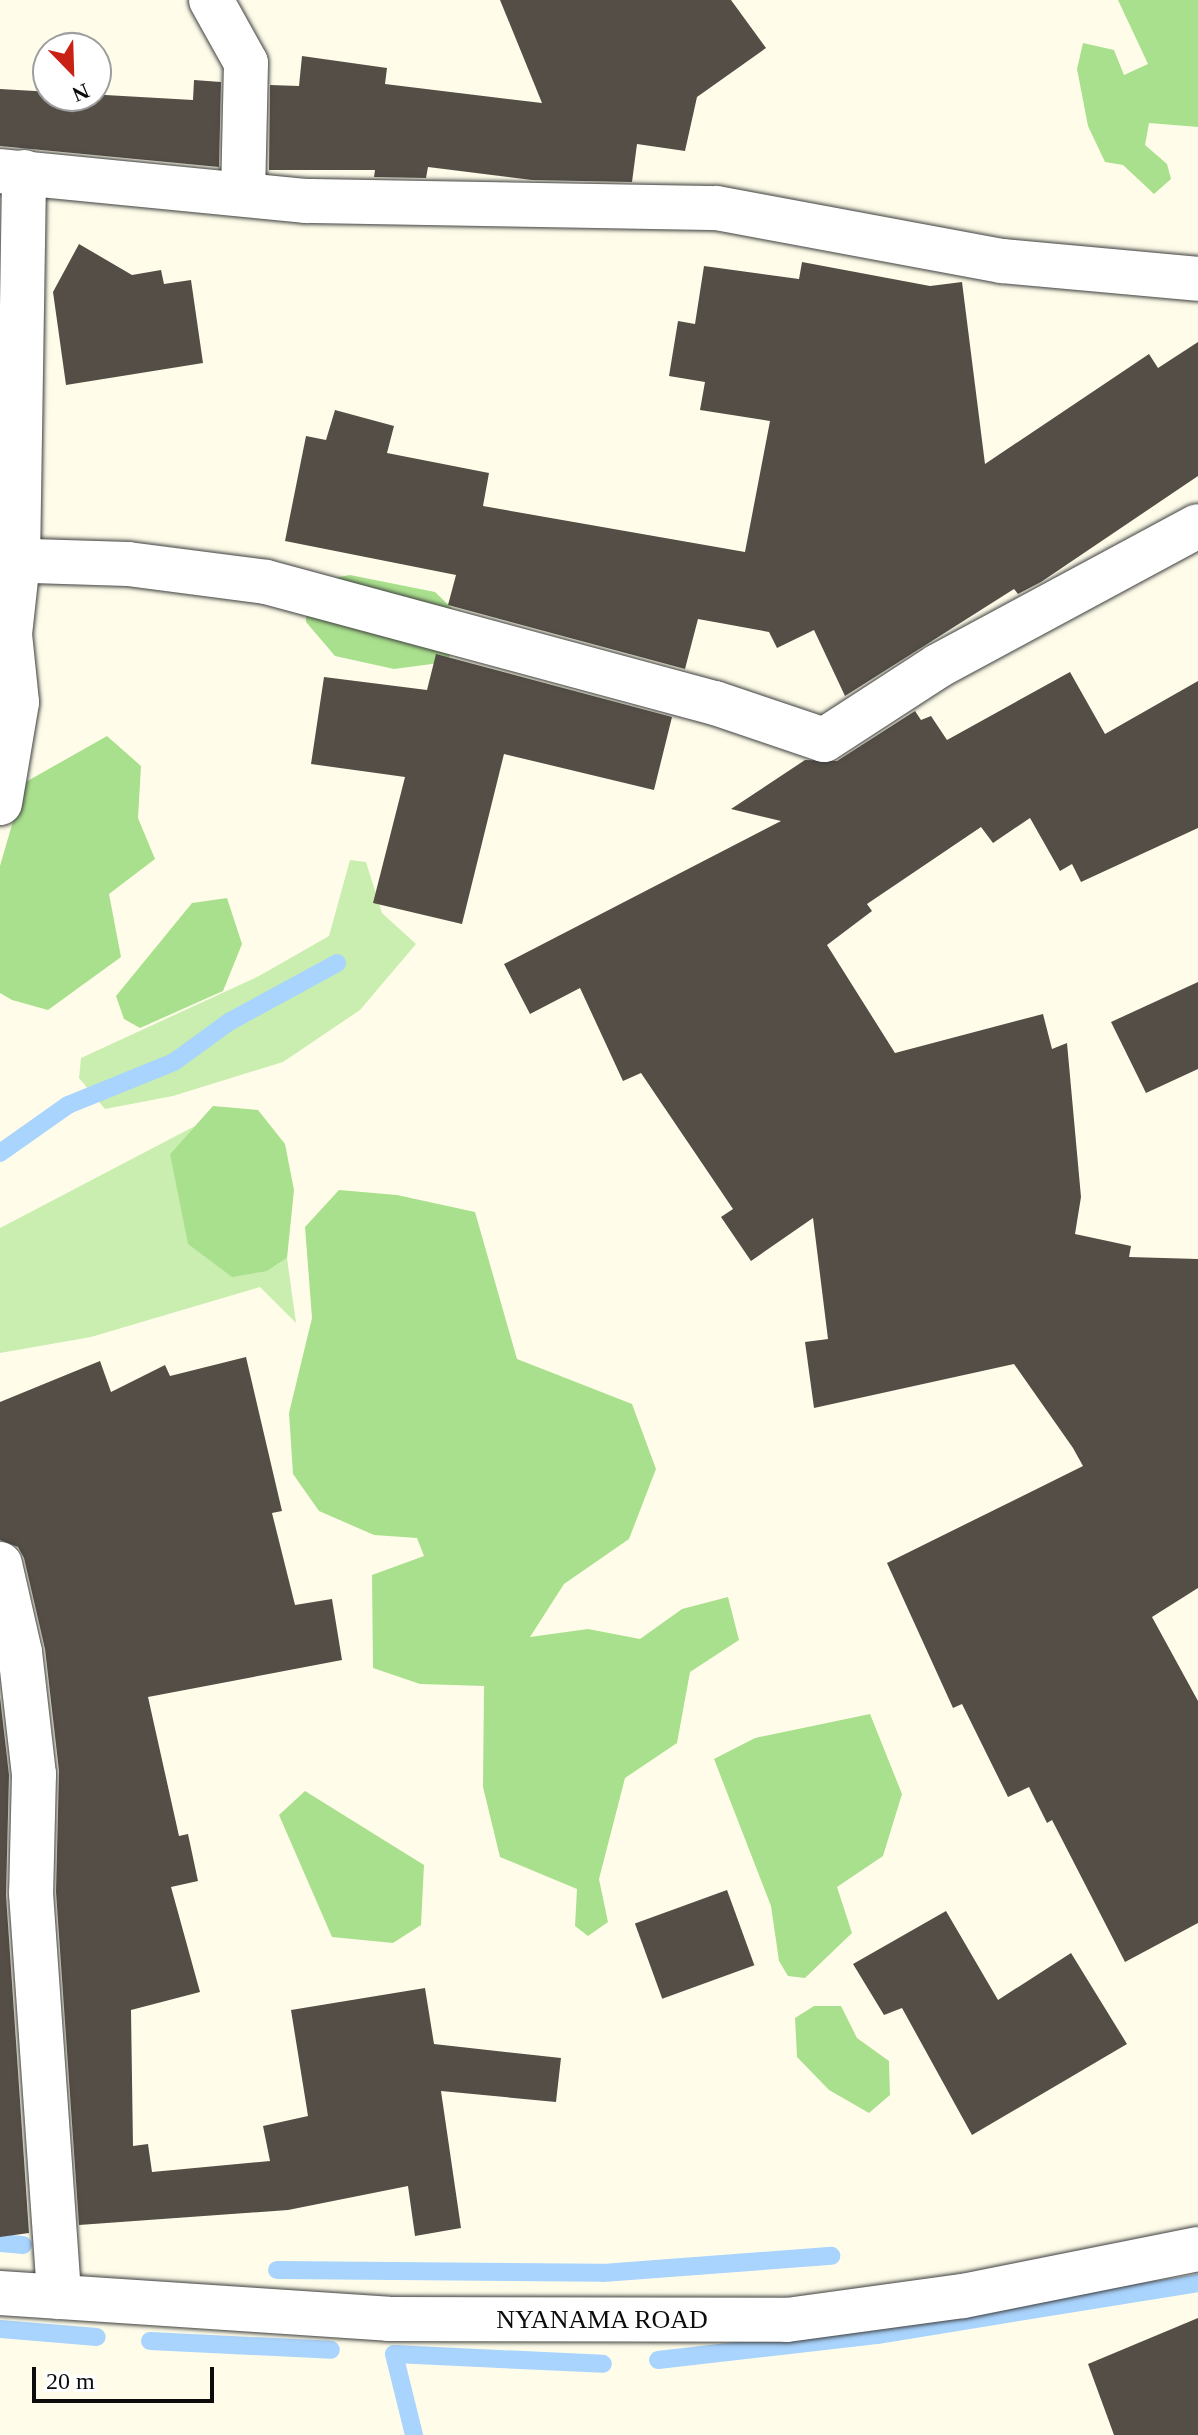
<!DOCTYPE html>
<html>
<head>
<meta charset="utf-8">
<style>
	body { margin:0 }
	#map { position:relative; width:1198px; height:2435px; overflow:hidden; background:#fffdea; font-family:"Times New Roman",serif }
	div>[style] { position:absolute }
	.green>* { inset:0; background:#c9eeb0 }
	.forest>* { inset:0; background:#a9e08d }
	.stream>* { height:18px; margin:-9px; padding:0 9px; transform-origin:9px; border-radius:9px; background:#a9d4fd }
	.building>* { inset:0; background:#554e47; transform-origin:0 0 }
	.roads { filter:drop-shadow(0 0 2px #3f3f3f) drop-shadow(0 0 2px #3f3f3f) }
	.minor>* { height:44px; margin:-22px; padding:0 22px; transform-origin:22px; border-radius:22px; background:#fff }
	span { translate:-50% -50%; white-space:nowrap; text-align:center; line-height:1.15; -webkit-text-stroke:8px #fff; paint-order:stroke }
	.street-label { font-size:26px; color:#0c0c0c }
	.north { position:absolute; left:32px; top:32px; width:80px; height:80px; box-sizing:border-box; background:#fff; border:2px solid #9e9e9e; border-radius:50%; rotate:157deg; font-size:22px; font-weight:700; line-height:32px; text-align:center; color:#0c0c0c }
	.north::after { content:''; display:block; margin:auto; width:28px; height:36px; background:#ca2116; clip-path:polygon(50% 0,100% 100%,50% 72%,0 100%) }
	.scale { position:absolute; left:32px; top:2367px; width:182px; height:36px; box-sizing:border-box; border:4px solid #0c0c0c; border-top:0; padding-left:10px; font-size:24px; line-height:28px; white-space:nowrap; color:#0c0c0c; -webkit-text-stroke:6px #fff; paint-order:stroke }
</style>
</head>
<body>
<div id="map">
	<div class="green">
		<div style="clip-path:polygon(350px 860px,366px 862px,382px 913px,416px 944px,360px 1010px,283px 1062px,173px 1096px,105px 1109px,79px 1078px,81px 1058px,259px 976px,329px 936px)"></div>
		<div style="clip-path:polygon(195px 1126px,170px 1154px,267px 1271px,287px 1258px,296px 1323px,260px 1287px,91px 1337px,0 1353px,0 1228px)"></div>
	</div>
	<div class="forest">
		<div style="clip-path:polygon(1118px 0,1198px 0,1198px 127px,1149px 123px,1145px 145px,1167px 164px,1171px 179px,1154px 194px,1123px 165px,1105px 162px,1088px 126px,1077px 69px,1083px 43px,1114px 50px,1124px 75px,1148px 64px)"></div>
		<div style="clip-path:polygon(350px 575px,435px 592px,465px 621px,447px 662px,394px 669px,335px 656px,306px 622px,306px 583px)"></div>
		<div style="clip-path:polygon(107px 736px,141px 766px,138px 818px,155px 859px,109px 894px,121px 957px,48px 1010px,12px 1000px,0 993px,0 866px,24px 783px)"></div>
		<div style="clip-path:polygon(227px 898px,242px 944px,223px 991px,140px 1028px,124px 1019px,116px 996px,192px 903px)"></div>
		<div style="clip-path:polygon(213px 1106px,258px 1110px,285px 1144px,294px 1190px,287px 1258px,267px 1271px,232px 1277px,188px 1244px,170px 1154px)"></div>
		<div style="clip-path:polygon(339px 1190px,397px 1195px,475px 1212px,517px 1359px,632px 1404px,656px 1469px,629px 1539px,564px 1584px,530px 1637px,588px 1629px,640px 1639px,682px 1609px,728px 1597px,739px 1640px,690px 1672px,677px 1743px,625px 1778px,599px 1879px,608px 1922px,588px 1936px,575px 1926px,577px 1889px,500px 1857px,483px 1787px,484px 1686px,420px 1684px,373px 1668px,372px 1575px,424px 1556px,417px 1538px,374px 1535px,319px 1511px,293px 1474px,289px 1413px,312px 1318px,305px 1227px)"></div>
		<div style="clip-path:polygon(870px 1714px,902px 1794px,883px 1856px,837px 1887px,852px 1933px,805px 1978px,788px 1976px,779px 1961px,771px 1906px,714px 1759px,755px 1738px)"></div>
		<div style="clip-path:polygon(305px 1791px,424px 1865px,421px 1925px,393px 1943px,332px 1937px,279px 1815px)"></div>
		<div style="clip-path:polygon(814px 2006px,841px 2006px,857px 2038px,889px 2061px,890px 2095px,869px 2113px,829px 2090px,797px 2057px,795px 2018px)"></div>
	</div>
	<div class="stream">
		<div style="left:0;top:1153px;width:83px;rotate:-35.2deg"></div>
		<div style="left:68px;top:1105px;width:114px;rotate:-22.1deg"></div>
		<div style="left:174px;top:1062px;width:68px;rotate:-36deg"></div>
		<div style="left:229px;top:1022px;width:123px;rotate:-28.6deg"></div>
		<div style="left:0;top:2243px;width:23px;rotate:5deg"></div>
		<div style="left:277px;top:2270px;width:326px;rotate:0.5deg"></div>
		<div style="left:603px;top:2273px;width:229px;rotate:-4.3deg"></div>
		<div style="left:0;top:2329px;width:97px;rotate:4.7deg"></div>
		<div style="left:150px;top:2341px;width:181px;rotate:2.8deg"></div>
		<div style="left:658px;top:2360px;width:220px;rotate:-6.5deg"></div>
		<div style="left:877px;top:2335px;width:325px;rotate:-9.2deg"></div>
		<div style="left:414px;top:2435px;width:83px;rotate:-103.9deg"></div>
		<div style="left:394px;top:2354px;width:209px;rotate:2.7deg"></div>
	</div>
	<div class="building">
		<div style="clip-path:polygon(500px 0,731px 0,766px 48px,697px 97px,685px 151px,637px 144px,632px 182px,532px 180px,428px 167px,426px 178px,374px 177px,375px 170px,269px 170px,270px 85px,299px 86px,302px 56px,387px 68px,385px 84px,542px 103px)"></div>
		<div style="clip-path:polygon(194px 80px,221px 82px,219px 167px,0 146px,0 89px,193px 100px)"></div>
		<div style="clip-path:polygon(79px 244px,132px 275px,161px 270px,164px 284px,191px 280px,203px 363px,66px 385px,53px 292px)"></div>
		<div style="clip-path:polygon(802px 262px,930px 286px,962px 282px,985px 464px,1149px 354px,1158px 368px,1198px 342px,1198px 476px,1041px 582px,1018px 594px,1014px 589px,845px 696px,814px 630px,777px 648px,769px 632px,698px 619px,685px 669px,448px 605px,456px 575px,285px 541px,306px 436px,326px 440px,335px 410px,394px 426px,387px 453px,489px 473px,483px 506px,745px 552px,770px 421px,700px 410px,705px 382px,669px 376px,678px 321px,695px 324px,704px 266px,799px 279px)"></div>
		<div style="clip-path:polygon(436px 654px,672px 717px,654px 790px,504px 754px,462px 924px,373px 903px,405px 777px,311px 764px,324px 677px,427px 690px)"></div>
		<div style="clip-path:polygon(1070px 672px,1105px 734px,1198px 681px,1198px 828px,1081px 882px,1072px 864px,1060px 871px,1030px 818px,993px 843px,981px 827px,867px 904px,872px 911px,827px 945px,895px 1053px,1043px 1014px,1052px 1049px,1067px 1043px,1081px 1197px,1075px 1234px,1131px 1246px,1129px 1257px,1198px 1259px,1198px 1588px,1152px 1617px,1198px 1701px,1198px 1923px,1125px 1962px,1052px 1820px,1047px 1823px,1029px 1787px,1008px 1797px,962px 1704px,953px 1708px,887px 1563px,1083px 1466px,1073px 1448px,1014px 1364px,814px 1408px,805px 1342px,828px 1339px,813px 1218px,751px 1261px,721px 1217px,733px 1209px,641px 1073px,623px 1081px,580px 988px,530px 1014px,504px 964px,781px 821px,731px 809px,805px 760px,837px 761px,915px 711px,921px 720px,931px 716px,947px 740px)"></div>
		<div style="clip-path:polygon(1198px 982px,1198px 1069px,1146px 1093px,1111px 1022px)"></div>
		<div style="clip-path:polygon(246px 1357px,282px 1511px,272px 1513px,295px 1605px,332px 1599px,342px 1660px,148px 1697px,179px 1836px,188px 1834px,198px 1881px,171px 1887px,200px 1992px,131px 2010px,133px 2146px,148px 2144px,152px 2172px,270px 2161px,263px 2126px,308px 2116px,291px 2010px,425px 1988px,434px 2044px,561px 2058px,556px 2102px,441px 2091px,461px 2228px,415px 2236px,408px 2186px,288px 2210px,79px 2225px,56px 1892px,59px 1771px,45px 1649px,24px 1558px,18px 1547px,0 1540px,0 1402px,100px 1361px,111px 1392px,165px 1365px,170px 1376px)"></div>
		<div style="clip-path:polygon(0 1697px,9px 1775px,6px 1895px,29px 2233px,0 2237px)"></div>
		<div style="left:727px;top:1890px;width:80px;height:98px;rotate:70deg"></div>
		<div style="clip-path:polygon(946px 1911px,998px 2000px,1071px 1953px,1127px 2044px,972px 2135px,902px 2008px,884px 2015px,853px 1964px)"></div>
		<div style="clip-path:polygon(1198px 2318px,1198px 2435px,1114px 2435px,1088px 2364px)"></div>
	</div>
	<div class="roads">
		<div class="minor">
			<div style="left:211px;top:0;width:72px;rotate:60.9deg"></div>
			<div style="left:246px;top:63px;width:130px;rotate:91.3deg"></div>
			<div style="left:0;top:171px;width:307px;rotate:5.6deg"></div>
			<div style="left:306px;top:201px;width:410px;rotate:1deg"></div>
			<div style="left:716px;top:208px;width:291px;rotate:10.5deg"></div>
			<div style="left:1002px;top:261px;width:197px;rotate:5.2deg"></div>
			<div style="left:0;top:560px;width:128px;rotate:1.8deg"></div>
			<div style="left:128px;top:564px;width:139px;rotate:7.4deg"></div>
			<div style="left:266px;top:582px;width:465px;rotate:15.1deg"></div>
			<div style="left:715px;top:703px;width:115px;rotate:18.7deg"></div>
			<div style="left:824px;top:740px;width:136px;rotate:-33deg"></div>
			<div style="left:938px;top:666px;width:295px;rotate:-28.3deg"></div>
			<div style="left:0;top:803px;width:102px;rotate:-80.4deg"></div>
			<div style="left:17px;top:702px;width:68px;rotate:-95.9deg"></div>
			<div style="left:10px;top:634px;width:73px;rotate:-83.7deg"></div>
			<div style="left:18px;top:561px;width:389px;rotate:-89.1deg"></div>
			<div style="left:0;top:1564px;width:90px;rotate:77.2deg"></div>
			<div style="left:20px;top:1652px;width:123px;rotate:83.5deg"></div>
			<div style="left:34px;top:1774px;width:119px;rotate:91.4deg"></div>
			<div style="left:31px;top:1893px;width:405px;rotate:86deg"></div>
			<div style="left:0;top:2293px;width:389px;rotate:3.8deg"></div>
			<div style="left:388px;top:2319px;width:399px;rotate:0.1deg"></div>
			<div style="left:787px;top:2320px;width:178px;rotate:-7.8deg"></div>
			<div style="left:963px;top:2296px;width:240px;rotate:-11.3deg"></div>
		</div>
	</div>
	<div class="street-label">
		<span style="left:602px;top:2320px">NYANAMA ROAD</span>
	</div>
	<div class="north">N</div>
	<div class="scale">20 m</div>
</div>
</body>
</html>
